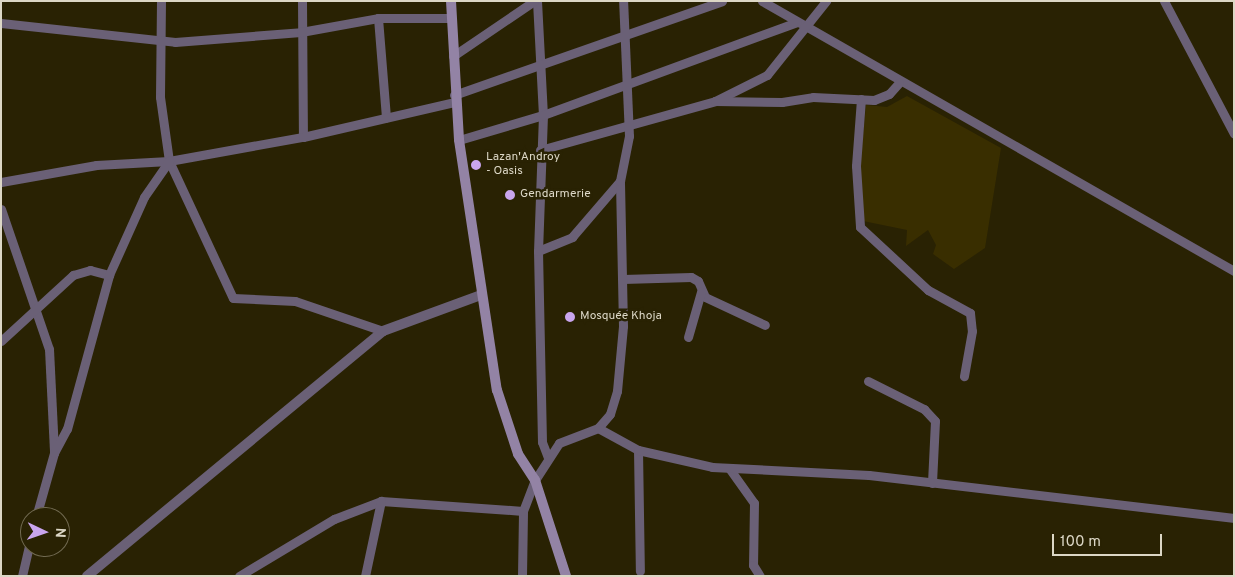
<!DOCTYPE html>
<html>
<head>
<meta charset="utf-8">
<style>
	body { margin:0 }
	#map { position:relative; width:1235px; height:577px; overflow:hidden; background:#292203; font-family:Overpass,sans-serif }
	div>[style] { position:absolute }
	.green>* { inset:0; background:#392e00 }
	.minor>* { height:9px; margin:-4.5px; padding:0 4.5px; transform-origin:4.5px; border-radius:4.5px; background:#6a6076 }
	.tertiary>* { height:10px; margin:-5px; padding:0 5px; transform-origin:5px; border-radius:5px; background:#6a6076 }
	.secondary>* { height:10px; margin:-5px; padding:0 5px; transform-origin:5px; border-radius:5px; background:#9383a5 }
	.dots>* { width:14px; height:14px; translate:-50% -50%; box-sizing:border-box; border:2px solid #292203; border-radius:50% }
	span { translate:-50% -50%; white-space:nowrap; text-align:center; line-height:1.15; -webkit-text-stroke:5px #292203; paint-order:stroke }
	.poi-label { font-size:12px; color:#dcd7c6 }
	.left { translate:0 -50%; text-align:left }
	.frame { position:absolute; inset:0; border:2px solid #dcd7c6; pointer-events:none }
	.north { position:absolute; left:20px; top:507px; width:50px; height:50px; box-sizing:border-box; background:#292203; border:1px solid #716a51; border-radius:50%; rotate:93deg; font-size:14px; font-weight:700; line-height:20px; text-align:center; color:#dcd7c6 }
	.north::after { content:''; display:block; margin:auto; width:18px; height:22px; background:#c9a5ee; clip-path:polygon(50% 0,100% 100%,50% 72%,0 100%) }
	.scale { position:absolute; left:1052px; top:534px; width:110px; height:22px; box-sizing:border-box; border:2px solid #dcd7c6; border-top:0; padding-left:6px; font-size:15px; line-height:18px; white-space:nowrap; color:#dcd7c6; -webkit-text-stroke:4px #292203; paint-order:stroke }
</style>
</head>
<body>
<div id="map">
	<div class="green">
		<div style="clip-path:polygon(907px 96px,1001px 148px,985px 248px,954px 269px,933px 254px,936px 245px,928px 230px,906px 246px,907px 230px,863px 221px,860px 167px,866px 105px,887px 107px)"></div>
	</div>
	<div class="minor">
		<div style="left:161px;top:1px;width:96px;rotate:90.6deg"></div>
		<div style="left:160px;top:97px;width:65px;rotate:82deg"></div>
		<div style="left:169px;top:161px;width:151px;rotate:65deg"></div>
		<div style="left:233px;top:298px;width:62px;rotate:2.8deg"></div>
		<div style="left:295px;top:301px;width:93px;rotate:18.8deg"></div>
		<div style="left:302px;top:1px;width:136px;rotate:89.6deg"></div>
		<div style="left:537px;top:1px;width:114px;rotate:87deg"></div>
		<div style="left:543px;top:115px;width:136px;rotate:92.1deg"></div>
		<div style="left:538px;top:251px;width:191px;rotate:88.8deg"></div>
		<div style="left:542px;top:442px;width:17px;rotate:69deg"></div>
		<div style="left:762px;top:1px;width:544px;rotate:29.77deg"></div>
		<div style="left:1164px;top:1px;width:150px;rotate:62.2deg"></div>
		<div style="left:378px;top:18px;width:100px;rotate:85.4deg"></div>
		<div style="left:1px;top:23px;width:175px;rotate:6.2deg"></div>
		<div style="left:175px;top:42px;width:126px;rotate:-4.5deg"></div>
		<div style="left:301px;top:32px;width:78px;rotate:-10.3deg"></div>
		<div style="left:378px;top:18px;width:72px"></div>
		<div style="left:453px;top:56px;width:98px;rotate:-34.2deg"></div>
		<div style="left:454px;top:95px;width:284px;rotate:-19.3deg"></div>
		<div style="left:861px;top:99px;width:67px;rotate:94.3deg"></div>
		<div style="left:856px;top:166px;width:61px;rotate:86.2deg"></div>
		<div style="left:860px;top:227px;width:93px;rotate:42.8deg"></div>
		<div style="left:928px;top:290px;width:48px;rotate:28.7deg"></div>
		<div style="left:970px;top:313px;width:18px;rotate:84deg"></div>
		<div style="left:972px;top:331px;width:46px;rotate:100.1deg"></div>
		<div style="left:715px;top:101px;width:67px;rotate:0.9deg"></div>
		<div style="left:782px;top:102px;width:31px;rotate:-9deg"></div>
		<div style="left:813px;top:97px;width:61px;rotate:2.8deg"></div>
		<div style="left:874px;top:100px;width:16px;rotate:-22deg"></div>
		<div style="left:889px;top:94px;width:15px;rotate:-48deg"></div>
		<div style="left:459px;top:140px;width:88px;rotate:-16.6deg"></div>
		<div style="left:543px;top:115px;width:270px;rotate:-20.1deg"></div>
		<div style="left:540px;top:150px;width:182px;rotate:-15.6deg"></div>
		<div style="left:715px;top:101px;width:58px;rotate:-26.6deg"></div>
		<div style="left:767px;top:75px;width:95px;rotate:-51.4deg"></div>
		<div style="left:1px;top:182px;width:97px;rotate:-10.1deg"></div>
		<div style="left:96px;top:165px;width:73px;rotate:-3.1deg"></div>
		<div style="left:169px;top:161px;width:136px;rotate:-10.2deg"></div>
		<div style="left:303px;top:137px;width:156px;rotate:-13deg"></div>
		<div style="left:1px;top:209px;width:148px;rotate:71.1deg"></div>
		<div style="left:49px;top:349px;width:104px;rotate:87.2deg"></div>
		<div style="left:54px;top:453px;width:66px;rotate:105.7deg"></div>
		<div style="left:538px;top:251px;width:37px;rotate:-22deg"></div>
		<div style="left:572px;top:237px;width:74px;rotate:-49.4deg"></div>
		<div style="left:623px;top:279px;width:68px;rotate:-1.7deg"></div>
		<div style="left:691px;top:277px;width:8px;rotate:30deg"></div>
		<div style="left:698px;top:281px;width:17px;rotate:66deg"></div>
		<div style="left:705px;top:297px;width:66px;rotate:25deg"></div>
		<div style="left:688px;top:337px;width:47px;rotate:-73.9deg"></div>
		<div style="left:1px;top:341px;width:98px;rotate:-42.5deg"></div>
		<div style="left:73px;top:275px;width:18px;rotate:-16deg"></div>
		<div style="left:90px;top:270px;width:20px;rotate:15deg"></div>
		<div style="left:868px;top:381px;width:63px;rotate:26.6deg"></div>
		<div style="left:924px;top:409px;width:16px;rotate:47deg"></div>
		<div style="left:935px;top:421px;width:62px;rotate:92.8deg"></div>
		<div style="left:598px;top:428px;width:18px;rotate:-49deg"></div>
		<div style="left:610px;top:414px;width:24px;rotate:-73deg"></div>
		<div style="left:617px;top:391px;width:65px;rotate:-84.7deg"></div>
		<div style="left:623px;top:326px;width:145px;rotate:-91.2deg"></div>
		<div style="left:620px;top:181px;width:46px;rotate:-78.7deg"></div>
		<div style="left:629px;top:136px;width:135px;rotate:-92.5deg"></div>
		<div style="left:638px;top:450px;width:121px;rotate:89.1deg"></div>
		<div style="left:54px;top:453px;width:27px;rotate:-62deg"></div>
		<div style="left:67px;top:429px;width:160px;rotate:-74.7deg"></div>
		<div style="left:109px;top:275px;width:85px;rotate:-65.8deg"></div>
		<div style="left:144px;top:197px;width:44px;rotate:-55.2deg"></div>
		<div style="left:729px;top:468px;width:43px;rotate:54.5deg"></div>
		<div style="left:754px;top:503px;width:62px;rotate:90.9deg"></div>
		<div style="left:753px;top:565px;width:13px;rotate:58deg"></div>
		<div style="left:22px;top:576px;width:35px;rotate:-77deg"></div>
		<div style="left:239px;top:576px;width:111px;rotate:-31deg"></div>
		<div style="left:334px;top:519px;width:50px;rotate:-21deg"></div>
		<div style="left:381px;top:501px;width:142px;rotate:4deg"></div>
		<div style="left:365px;top:576px;width:77px;rotate:-78deg"></div>
		<div style="left:522px;top:576px;width:65px;rotate:-89.1deg"></div>
		<div style="left:523px;top:511px;width:33px;rotate:-69deg"></div>
		<div style="left:535px;top:480px;width:44px;rotate:-57deg"></div>
		<div style="left:559px;top:443px;width:42px;rotate:-21deg"></div>
		<div style="left:598px;top:428px;width:46px;rotate:28.8deg"></div>
		<div style="left:638px;top:450px;width:76px;rotate:12.9deg"></div>
		<div style="left:712px;top:467px;width:157px;rotate:2.9deg"></div>
		<div style="left:869px;top:475px;width:368px;rotate:6.7deg"></div>
	</div>
	<div class="tertiary">
		<div style="left:87px;top:576px;width:384px;rotate:-39.6deg"></div>
		<div style="left:383px;top:331px;width:104px;rotate:-20.2deg"></div>
	</div>
	<div class="secondary">
		<div style="left:451px;top:1px;width:139px;rotate:86.7deg"></div>
		<div style="left:459px;top:140px;width:253px;rotate:81.4deg"></div>
		<div style="left:497px;top:390px;width:67px;rotate:71.8deg"></div>
		<div style="left:518px;top:454px;width:31px;rotate:57deg"></div>
		<div style="left:535px;top:480px;width:101px;rotate:72.1deg"></div>
	</div>
	<div class="dots">
		<div style="left:476px;top:165px;background:#c9a5ee"></div>
		<div style="left:510px;top:195px;background:#c9a5ee"></div>
		<div style="left:570px;top:317px;background:#c9a5ee"></div>
	</div>
	<div class="poi-label">
		<span class="left" style="left:486px;top:165px">Lazan'Androy<br>- Oasis</span>
		<span class="left" style="left:520px;top:195px">Gendarmerie</span>
		<span class="left" style="left:580px;top:317px">Mosquée Khoja</span>
	</div>
	<div class="frame"></div>
	<div class="north">N</div>
	<div class="scale">100 m</div>
</div>
</body>
</html>
